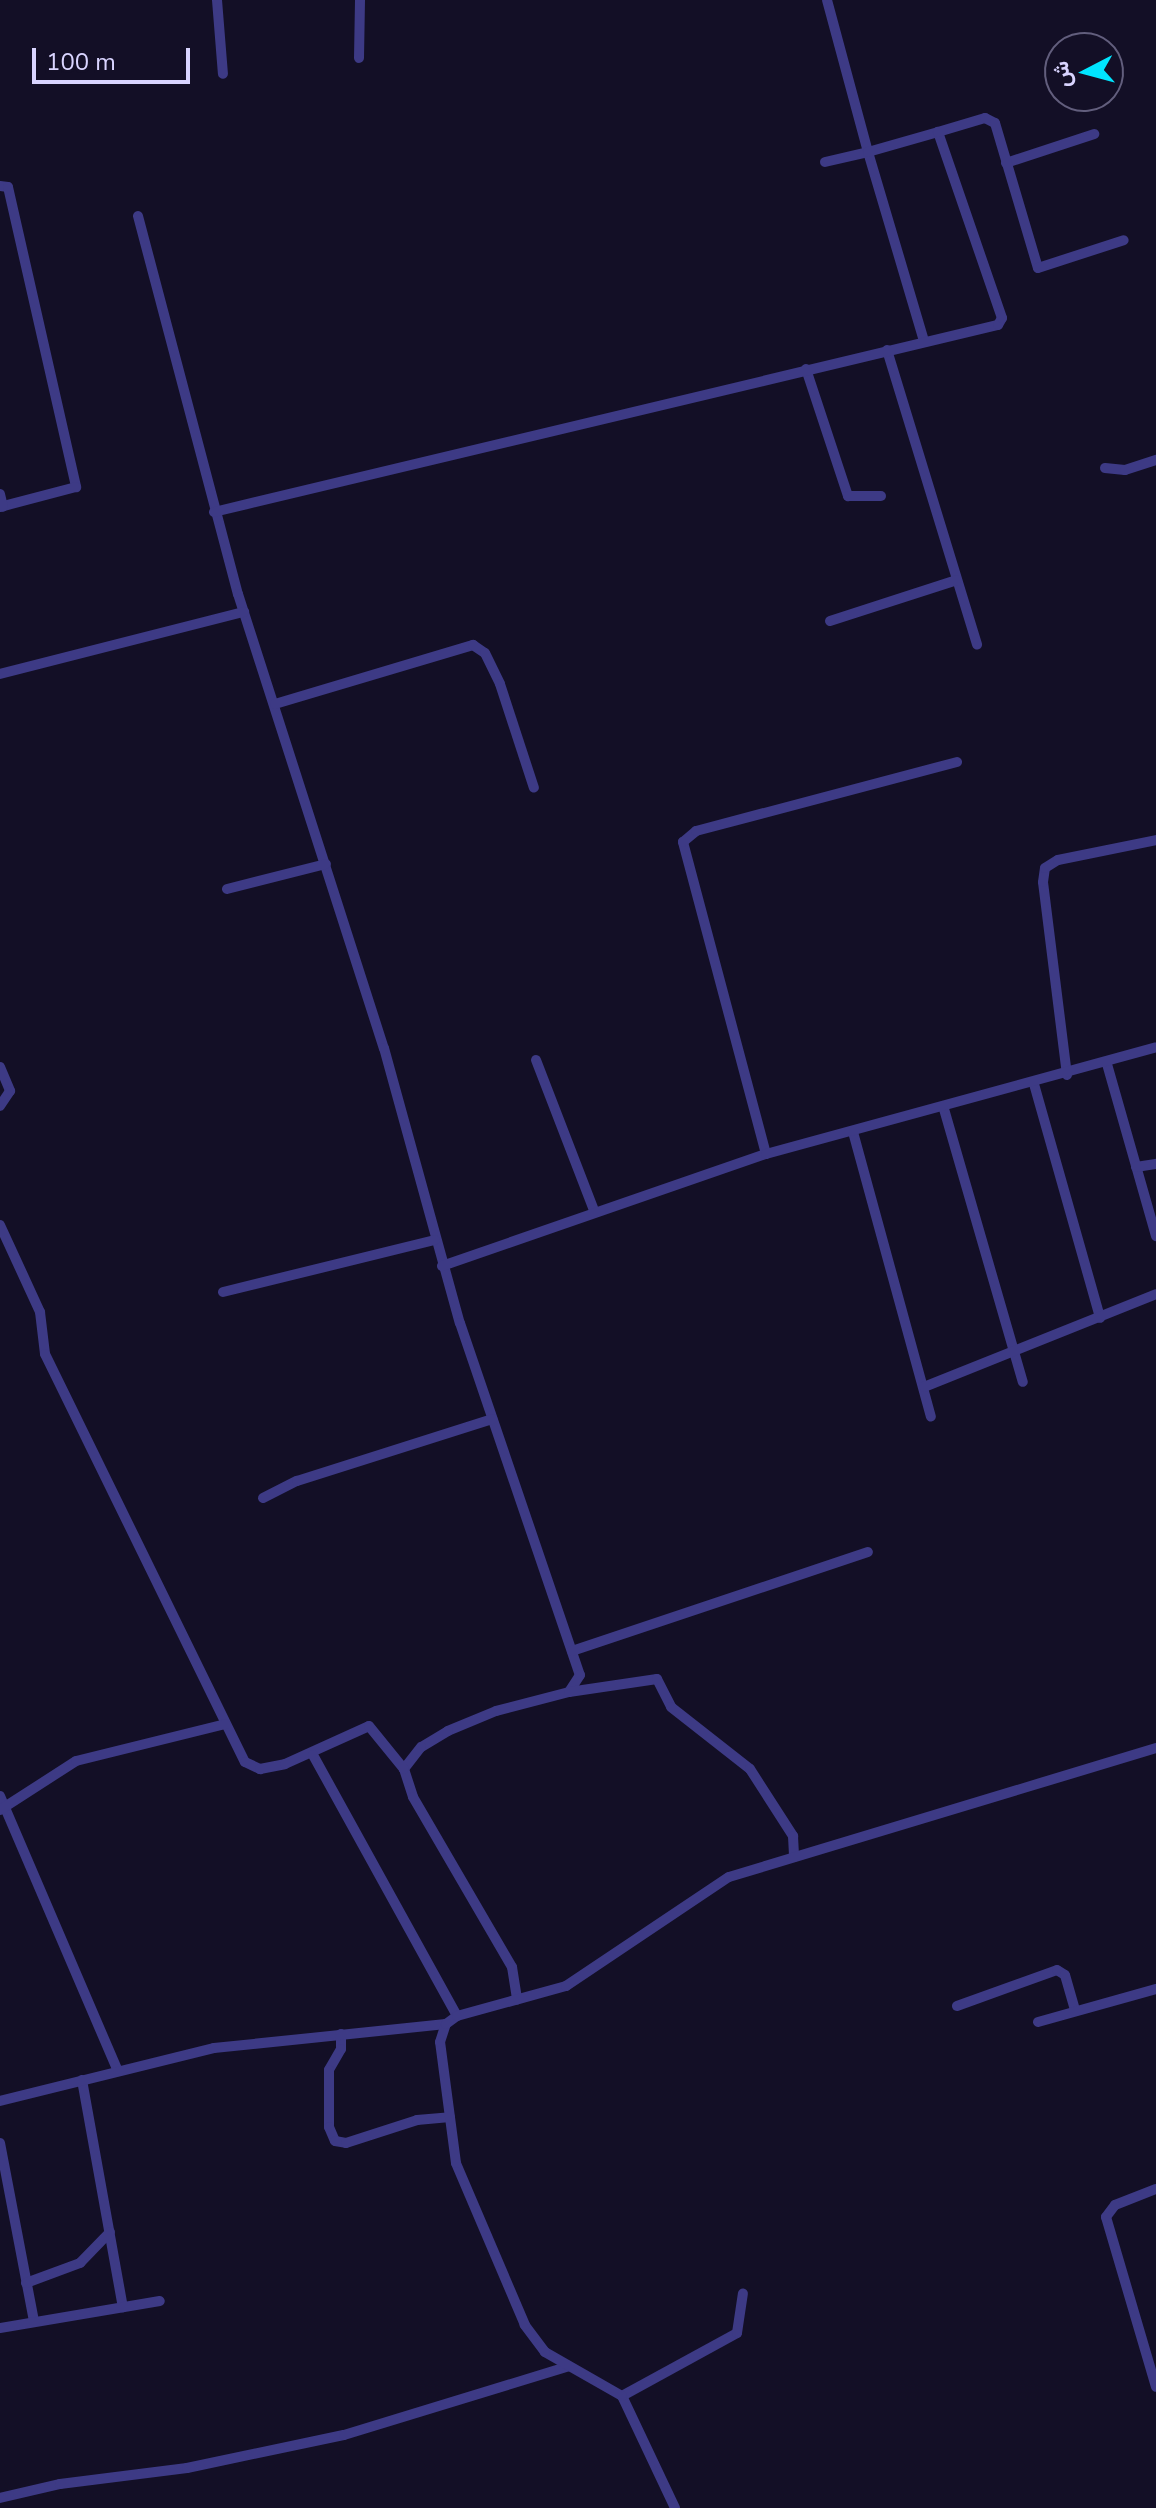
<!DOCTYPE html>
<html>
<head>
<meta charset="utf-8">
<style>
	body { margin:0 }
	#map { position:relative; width:1156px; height:2508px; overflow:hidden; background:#130f26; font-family:"Nunito Sans",Vazirmatn,sans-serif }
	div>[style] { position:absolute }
	.street>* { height:10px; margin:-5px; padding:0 5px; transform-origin:5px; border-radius:5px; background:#3d3a85 }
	span { translate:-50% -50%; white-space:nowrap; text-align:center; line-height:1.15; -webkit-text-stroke:6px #130f26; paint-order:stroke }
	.north { position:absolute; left:1044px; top:32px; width:80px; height:80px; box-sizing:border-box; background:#130f26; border:2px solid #625e7d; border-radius:50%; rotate:264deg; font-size:22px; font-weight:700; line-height:32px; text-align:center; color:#d9d4ff }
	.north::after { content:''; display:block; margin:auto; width:28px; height:36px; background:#00e5ff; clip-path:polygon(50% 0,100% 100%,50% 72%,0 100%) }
	.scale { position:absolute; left:32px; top:48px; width:158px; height:36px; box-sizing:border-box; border:4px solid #d9d4ff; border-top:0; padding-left:10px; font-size:24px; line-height:28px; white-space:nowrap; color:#d9d4ff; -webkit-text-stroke:6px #130f26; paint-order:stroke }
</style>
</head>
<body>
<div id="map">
	<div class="street">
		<div style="left:217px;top:0;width:74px;rotate:85.4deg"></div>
		<div style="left:359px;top:58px;width:58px;rotate:-89deg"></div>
		<div style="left:825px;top:162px;width:44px;rotate:-13.1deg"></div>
		<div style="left:868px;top:152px;width:157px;rotate:-105.1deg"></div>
		<div style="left:1006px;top:163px;width:93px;rotate:-18.2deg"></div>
		<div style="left:0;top:186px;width:8px;rotate:7deg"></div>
		<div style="left:8px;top:187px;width:308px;rotate:77.2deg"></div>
		<div style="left:76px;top:487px;width:79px;rotate:165.3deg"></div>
		<div style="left:138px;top:216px;width:391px;rotate:75.2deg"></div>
		<div style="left:238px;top:594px;width:477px;rotate:72.2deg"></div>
		<div style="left:384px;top:1048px;width:285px;rotate:74.6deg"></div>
		<div style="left:460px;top:1323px;width:372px;rotate:71.2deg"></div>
		<div style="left:580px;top:1675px;width:20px;rotate:123deg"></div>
		<div style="left:569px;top:1692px;width:75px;rotate:165.4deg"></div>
		<div style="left:496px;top:1711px;width:52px;rotate:157.4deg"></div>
		<div style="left:448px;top:1731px;width:31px;rotate:149deg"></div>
		<div style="left:421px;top:1747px;width:28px;rotate:128deg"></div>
		<div style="left:404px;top:1769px;width:29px;rotate:72deg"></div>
		<div style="left:413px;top:1797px;width:197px;rotate:59.8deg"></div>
		<div style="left:512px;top:1967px;width:33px;rotate:81deg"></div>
		<div style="left:924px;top:341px;width:197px;rotate:-106.5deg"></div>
		<div style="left:868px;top:152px;width:73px;rotate:-15.9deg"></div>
		<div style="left:887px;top:350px;width:308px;rotate:73deg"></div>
		<div style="left:806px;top:369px;width:134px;rotate:71.7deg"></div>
		<div style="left:848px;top:496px;width:33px"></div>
		<div style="left:1105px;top:468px;width:20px;rotate:6deg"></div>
		<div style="left:1125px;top:470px;width:33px;rotate:-18deg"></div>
		<div style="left:0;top:494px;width:13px;rotate:77deg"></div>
		<div style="left:214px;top:512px;width:806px;rotate:-13.42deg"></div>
		<div style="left:998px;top:325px;width:8px;rotate:-60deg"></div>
		<div style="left:1002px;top:318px;width:197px;rotate:-109deg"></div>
		<div style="left:938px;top:132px;width:49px;rotate:-16.6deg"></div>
		<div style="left:985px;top:118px;width:11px;rotate:27deg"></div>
		<div style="left:995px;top:123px;width:151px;rotate:73.5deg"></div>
		<div style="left:1038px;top:268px;width:90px;rotate:-18deg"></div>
		<div style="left:830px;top:621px;width:133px;rotate:-17.9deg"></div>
		<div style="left:0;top:674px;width:252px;rotate:-14.3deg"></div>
		<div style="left:275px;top:704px;width:207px;rotate:-16.6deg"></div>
		<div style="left:473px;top:645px;width:14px;rotate:34deg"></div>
		<div style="left:485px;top:653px;width:34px;rotate:64deg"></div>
		<div style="left:500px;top:684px;width:109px;rotate:71.9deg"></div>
		<div style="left:227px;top:889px;width:102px;rotate:-14.2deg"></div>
		<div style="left:536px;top:1060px;width:161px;rotate:68.9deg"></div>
		<div style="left:1107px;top:1064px;width:179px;rotate:74.1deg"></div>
		<div style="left:0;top:1067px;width:26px;rotate:67deg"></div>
		<div style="left:10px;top:1091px;width:18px;rotate:124deg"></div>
		<div style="left:1067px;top:1075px;width:194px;rotate:-97.1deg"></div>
		<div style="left:1043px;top:882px;width:14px;rotate:-82deg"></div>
		<div style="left:1045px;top:868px;width:15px;rotate:-32deg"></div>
		<div style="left:1058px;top:860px;width:100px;rotate:-11.5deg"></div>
		<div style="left:1034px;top:1084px;width:243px;rotate:74.2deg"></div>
		<div style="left:944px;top:1109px;width:284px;rotate:73.9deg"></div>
		<div style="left:853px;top:1132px;width:295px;rotate:74.7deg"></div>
		<div style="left:766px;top:1154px;width:323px;rotate:-104.9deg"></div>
		<div style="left:683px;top:842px;width:17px;rotate:-40deg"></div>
		<div style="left:696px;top:831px;width:270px;rotate:-14.8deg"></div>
		<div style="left:1136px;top:1167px;width:20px;rotate:-9deg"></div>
		<div style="left:0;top:1225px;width:96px;rotate:65.3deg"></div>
		<div style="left:40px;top:1312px;width:42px;rotate:83.2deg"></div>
		<div style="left:45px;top:1354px;width:454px;rotate:63.9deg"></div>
		<div style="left:245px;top:1762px;width:17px;rotate:25deg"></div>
		<div style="left:260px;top:1769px;width:25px;rotate:-11deg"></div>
		<div style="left:285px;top:1764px;width:92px;rotate:-24.3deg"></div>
		<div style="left:369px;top:1726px;width:55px;rotate:50.9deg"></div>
		<div style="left:442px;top:1266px;width:343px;rotate:-19.1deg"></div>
		<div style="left:766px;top:1154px;width:404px;rotate:-15.3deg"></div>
		<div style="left:223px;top:1292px;width:218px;rotate:-13.8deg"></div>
		<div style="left:924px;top:1387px;width:250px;rotate:-21.8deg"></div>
		<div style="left:263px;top:1498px;width:38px;rotate:-27deg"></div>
		<div style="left:297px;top:1481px;width:205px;rotate:-17.6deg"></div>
		<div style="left:572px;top:1651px;width:312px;rotate:-18.5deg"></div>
		<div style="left:569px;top:1692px;width:89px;rotate:-8.4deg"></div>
		<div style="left:657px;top:1679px;width:31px;rotate:63deg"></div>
		<div style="left:671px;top:1707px;width:100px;rotate:38.1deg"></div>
		<div style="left:750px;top:1769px;width:80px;rotate:57.3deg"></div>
		<div style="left:793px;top:1836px;width:21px;rotate:87deg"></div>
		<div style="left:313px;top:1755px;width:298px;rotate:61.1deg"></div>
		<div style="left:0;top:1796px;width:299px;rotate:66.8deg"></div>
		<div style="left:0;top:1810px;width:90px;rotate:-32.8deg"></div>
		<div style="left:76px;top:1761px;width:154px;rotate:-13.9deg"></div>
		<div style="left:957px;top:2006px;width:106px;rotate:-19.8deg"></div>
		<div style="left:1057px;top:1970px;width:9px;rotate:32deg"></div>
		<div style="left:1065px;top:1975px;width:36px;rotate:74deg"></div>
		<div style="left:1038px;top:2022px;width:123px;rotate:-15.6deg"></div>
		<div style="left:341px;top:2034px;width:15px;rotate:90deg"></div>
		<div style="left:341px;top:2049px;width:24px;rotate:120deg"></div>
		<div style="left:329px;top:2070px;width:57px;rotate:90deg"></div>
		<div style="left:329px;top:2127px;width:15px;rotate:67deg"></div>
		<div style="left:335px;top:2141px;width:11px;rotate:10deg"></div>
		<div style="left:346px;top:2143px;width:75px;rotate:-17.9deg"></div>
		<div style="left:417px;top:2120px;width:33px;rotate:-5deg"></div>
		<div style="left:82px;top:2080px;width:231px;rotate:79.8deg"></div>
		<div style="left:0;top:2101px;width:220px;rotate:-13.9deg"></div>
		<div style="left:214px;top:2048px;width:233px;rotate:-5.9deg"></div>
		<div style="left:0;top:2143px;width:182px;rotate:79.2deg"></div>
		<div style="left:1156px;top:2189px;width:44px;rotate:158.7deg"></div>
		<div style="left:1115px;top:2205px;width:15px;rotate:127deg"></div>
		<div style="left:1106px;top:2217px;width:177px;rotate:73.6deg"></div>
		<div style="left:26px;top:2283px;width:58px;rotate:-20.3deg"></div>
		<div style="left:80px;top:2263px;width:43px;rotate:-45.9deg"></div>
		<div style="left:0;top:2328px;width:162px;rotate:-9.6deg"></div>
		<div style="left:622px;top:2396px;width:131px;rotate:-28.7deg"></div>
		<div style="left:737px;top:2333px;width:40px;rotate:-81.5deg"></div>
		<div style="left:0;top:2498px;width:62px;rotate:-13.1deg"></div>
		<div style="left:60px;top:2484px;width:128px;rotate:-7.2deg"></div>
		<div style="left:187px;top:2468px;width:160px;rotate:-11.9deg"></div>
		<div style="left:344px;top:2435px;width:235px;rotate:-17deg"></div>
		<div style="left:675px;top:2508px;width:124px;rotate:-115.3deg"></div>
		<div style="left:622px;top:2396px;width:89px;rotate:-150.3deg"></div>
		<div style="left:545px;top:2352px;width:34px;rotate:-127deg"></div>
		<div style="left:525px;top:2325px;width:176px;rotate:-113.1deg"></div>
		<div style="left:456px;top:2163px;width:122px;rotate:-97.5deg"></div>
		<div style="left:440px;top:2042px;width:19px;rotate:-72deg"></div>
		<div style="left:446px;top:2024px;width:14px;rotate:-36deg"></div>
		<div style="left:457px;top:2016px;width:113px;rotate:-15.4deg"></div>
		<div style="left:566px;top:1986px;width:196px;rotate:-33.8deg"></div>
		<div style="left:729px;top:1877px;width:446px;rotate:-16.8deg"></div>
	</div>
	<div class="north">ش</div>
	<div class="scale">100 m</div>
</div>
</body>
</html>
